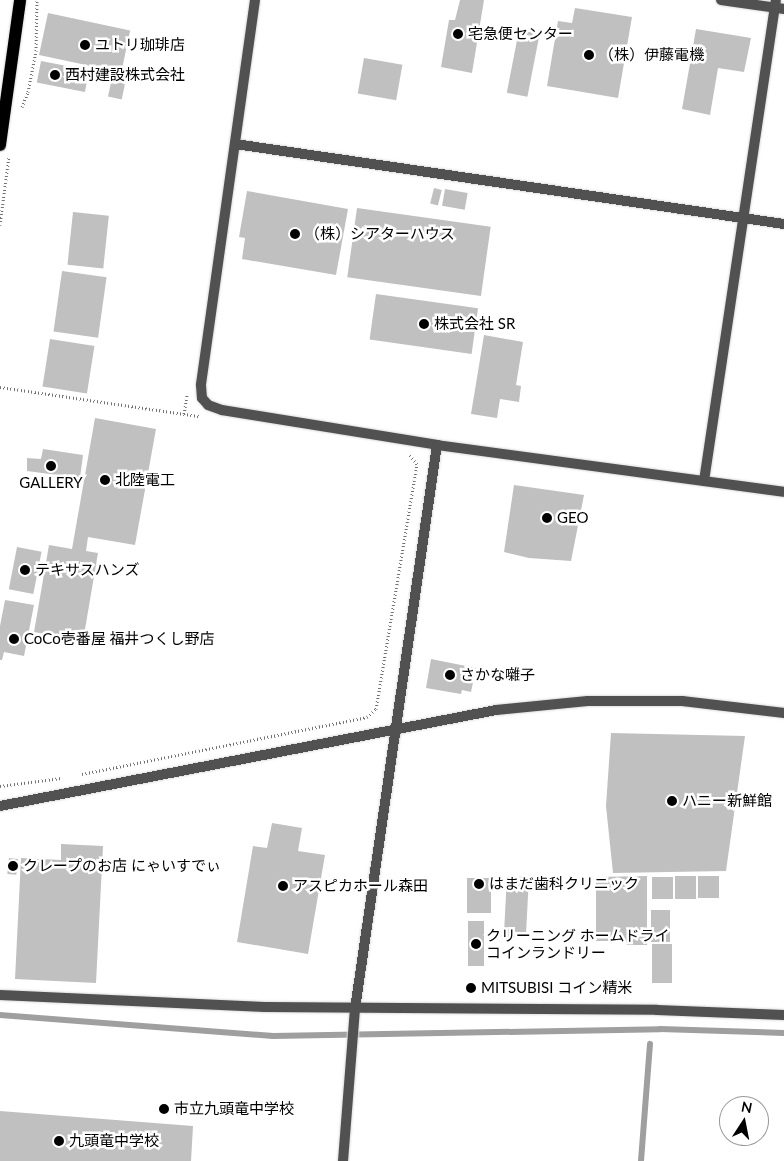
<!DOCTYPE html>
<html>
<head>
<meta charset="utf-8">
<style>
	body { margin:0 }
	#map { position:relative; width:784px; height:1161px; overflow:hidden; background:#fff; font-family:Lato,"Noto Sans JP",sans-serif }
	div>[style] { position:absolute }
	.stream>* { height:5.5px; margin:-2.75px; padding:0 2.75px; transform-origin:2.75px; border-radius:2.75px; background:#9f9f9f }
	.building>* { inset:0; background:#c0c0c0; transform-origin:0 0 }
	.path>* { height:3px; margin-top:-1.5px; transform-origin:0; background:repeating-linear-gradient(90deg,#737373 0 1px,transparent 0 3.5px) }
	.roads { filter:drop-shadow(0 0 1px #dbdbdb) drop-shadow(0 0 1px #dbdbdb) }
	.minor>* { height:10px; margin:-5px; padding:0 5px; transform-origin:5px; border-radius:5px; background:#515151 }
	.tertiary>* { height:10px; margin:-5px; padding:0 5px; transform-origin:5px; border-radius:5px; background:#515151 }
	.primary>* { height:12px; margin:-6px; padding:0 6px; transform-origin:6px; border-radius:6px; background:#000 }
	.dots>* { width:14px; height:14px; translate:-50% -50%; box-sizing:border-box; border:2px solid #fff; border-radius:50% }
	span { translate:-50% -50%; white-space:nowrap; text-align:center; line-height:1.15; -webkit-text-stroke:5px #fff; paint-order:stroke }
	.poi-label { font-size:15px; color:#000 }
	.left { translate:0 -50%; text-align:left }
	.north { position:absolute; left:719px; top:1096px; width:50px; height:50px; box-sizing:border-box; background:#fff; border:1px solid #999; border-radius:50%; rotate:11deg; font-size:14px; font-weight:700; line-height:20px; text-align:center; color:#000 }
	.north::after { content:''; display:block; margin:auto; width:18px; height:22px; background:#000; clip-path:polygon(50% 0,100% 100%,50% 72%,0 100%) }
</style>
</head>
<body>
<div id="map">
	<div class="stream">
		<div style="left:0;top:1015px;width:274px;rotate:4.4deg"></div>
		<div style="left:273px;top:1036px;width:387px;rotate:-1deg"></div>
		<div style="left:660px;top:1029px;width:124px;rotate:1.8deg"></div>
		<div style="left:641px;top:1161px;width:117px;rotate:-85.6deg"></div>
	</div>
	<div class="building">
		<div style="clip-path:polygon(460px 0,484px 0,472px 73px,441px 67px,449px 20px,455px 20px)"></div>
		<div style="clip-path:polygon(575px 8px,632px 17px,618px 98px,547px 86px,558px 21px,572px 23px)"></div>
		<div style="left:48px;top:13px;width:84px;height:43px;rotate:12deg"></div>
		<div style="clip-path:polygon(696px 29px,751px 38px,744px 72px,718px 68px,710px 115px,682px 109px)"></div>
		<div style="left:519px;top:30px;width:21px;height:64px;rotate:11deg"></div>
		<div style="left:364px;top:58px;width:39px;height:36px;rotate:10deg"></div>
		<div style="left:41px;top:61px;width:49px;height:22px;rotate:11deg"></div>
		<div style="left:113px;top:73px;width:14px;height:24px;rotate:12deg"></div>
		<div style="left:434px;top:188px;width:8px;height:16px;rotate:14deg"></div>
		<div style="left:445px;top:189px;width:23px;height:17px;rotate:10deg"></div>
		<div style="clip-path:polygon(247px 191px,348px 209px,336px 275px,242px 259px,245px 238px,239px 237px)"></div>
		<div style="left:357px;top:208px;width:135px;height:70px;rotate:8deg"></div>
		<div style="left:73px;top:212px;width:36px;height:53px;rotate:6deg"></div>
		<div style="left:62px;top:271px;width:45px;height:61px;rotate:8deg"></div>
		<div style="left:376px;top:294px;width:103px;height:46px;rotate:8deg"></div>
		<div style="clip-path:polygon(484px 335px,523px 342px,516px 385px,521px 386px,519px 402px,500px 399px,497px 418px,471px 414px)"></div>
		<div style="left:50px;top:339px;width:45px;height:48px;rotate:9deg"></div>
		<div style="clip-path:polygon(95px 418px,156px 429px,135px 545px,88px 537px,86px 551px,98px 553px,83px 641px,34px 632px,49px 545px,72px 549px)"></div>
		<div style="clip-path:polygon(43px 449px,83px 455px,80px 478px,27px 471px,27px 458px,41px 459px)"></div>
		<div style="clip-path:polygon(514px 485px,584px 495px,571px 561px,529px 558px,504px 552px)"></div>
		<div style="left:17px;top:547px;width:25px;height:43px;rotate:11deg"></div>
		<div style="clip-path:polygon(5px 600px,34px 605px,24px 656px,4px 652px,2px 660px,0 660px,0 626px)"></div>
		<div style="clip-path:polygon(431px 659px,476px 668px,471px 692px,462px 690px,461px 694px,426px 688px)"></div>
		<div style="clip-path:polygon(611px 733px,745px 736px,726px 871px,613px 873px,606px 806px)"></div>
		<div style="clip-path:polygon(272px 823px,302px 828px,298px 851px,325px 855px,308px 954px,237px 942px,253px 846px,267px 848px)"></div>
		<div style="clip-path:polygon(61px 844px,103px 846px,96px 983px,15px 979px,21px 858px,61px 860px)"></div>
		<div style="left:9px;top:858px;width:9px;height:16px;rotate:6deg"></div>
		<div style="left:507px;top:876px;width:22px;height:61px;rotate:3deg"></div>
		<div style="clip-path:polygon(647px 876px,647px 945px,627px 945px,626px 941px,596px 941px,596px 877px)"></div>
		<div style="left:675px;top:876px;width:21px;height:23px"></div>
		<div style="left:698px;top:876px;width:21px;height:22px"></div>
		<div style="left:652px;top:877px;width:21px;height:22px"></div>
		<div style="left:467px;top:878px;width:24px;height:35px"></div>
		<div style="left:651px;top:910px;width:19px;height:32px"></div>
		<div style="left:468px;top:921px;width:16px;height:45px"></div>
		<div style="left:652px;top:944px;width:20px;height:39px"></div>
		<div style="left:468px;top:984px;width:5px;height:9px"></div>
		<div style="clip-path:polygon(0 1111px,193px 1126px,191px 1161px,0 1161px)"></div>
	</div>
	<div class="path">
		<div style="left:22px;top:107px;width:16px;rotate:-68deg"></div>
		<div style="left:28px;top:92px;width:42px;rotate:-79deg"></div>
		<div style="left:36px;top:51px;width:51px;rotate:-88.9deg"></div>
		<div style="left:0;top:225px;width:70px;rotate:-82.6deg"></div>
		<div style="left:0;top:387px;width:202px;rotate:8.3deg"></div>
		<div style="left:184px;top:414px;width:19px;rotate:-81deg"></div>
		<div style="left:82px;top:774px;width:291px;rotate:-11.3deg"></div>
		<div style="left:367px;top:717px;width:12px;rotate:-42deg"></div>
		<div style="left:376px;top:709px;width:248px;rotate:-80.5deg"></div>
		<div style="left:417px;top:464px;width:13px;rotate:-129deg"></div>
		<div style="left:0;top:786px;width:62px;rotate:-7.5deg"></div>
	</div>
	<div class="roads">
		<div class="minor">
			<div style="left:235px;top:144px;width:555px;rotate:8.29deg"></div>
			<div style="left:704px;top:481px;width:486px;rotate:-81.5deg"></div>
			<div style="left:0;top:995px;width:265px;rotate:2.6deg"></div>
			<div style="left:265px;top:1007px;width:392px;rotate:0.4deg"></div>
			<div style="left:657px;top:1010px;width:127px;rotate:2.3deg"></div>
		</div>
		<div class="tertiary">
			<div style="left:255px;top:0;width:389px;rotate:98deg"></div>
			<div style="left:201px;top:385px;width:13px;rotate:86deg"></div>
			<div style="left:202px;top:398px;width:9px;rotate:49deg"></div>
			<div style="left:208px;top:405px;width:15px;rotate:20deg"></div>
			<div style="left:222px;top:410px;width:218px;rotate:9.2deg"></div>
			<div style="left:437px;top:445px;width:350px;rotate:7.7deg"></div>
			<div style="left:721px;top:0;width:64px;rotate:8.1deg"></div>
			<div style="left:0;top:806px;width:505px;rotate:-10.95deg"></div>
			<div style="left:496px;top:710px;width:92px;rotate:-5.6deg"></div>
			<div style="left:588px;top:701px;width:94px"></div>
			<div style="left:682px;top:701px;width:103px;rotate:6.7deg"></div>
			<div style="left:343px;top:1161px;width:152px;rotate:-85.5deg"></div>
			<div style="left:355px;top:1009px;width:570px;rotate:-81.73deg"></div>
		</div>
		<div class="primary">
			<div style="left:0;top:145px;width:146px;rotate:-82.1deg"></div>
		</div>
	</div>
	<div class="dots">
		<div style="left:458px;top:34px;background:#000"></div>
		<div style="left:85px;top:45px;background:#000"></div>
		<div style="left:589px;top:55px;background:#000"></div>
		<div style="left:55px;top:75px;background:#000"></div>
		<div style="left:295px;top:234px;background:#000"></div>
		<div style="left:424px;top:324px;background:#000"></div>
		<div style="left:51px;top:466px;background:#000"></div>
		<div style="left:105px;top:480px;background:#000"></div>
		<div style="left:547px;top:518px;background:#000"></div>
		<div style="left:25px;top:570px;background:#000"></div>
		<div style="left:14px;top:639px;background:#000"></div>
		<div style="left:450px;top:675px;background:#000"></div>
		<div style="left:672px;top:801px;background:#000"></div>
		<div style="left:13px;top:866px;background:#000"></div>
		<div style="left:479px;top:884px;background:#000"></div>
		<div style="left:283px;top:886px;background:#000"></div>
		<div style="left:476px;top:944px;background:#000"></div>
		<div style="left:471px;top:988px;background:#000"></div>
		<div style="left:164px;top:1109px;background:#000"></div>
		<div style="left:59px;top:1141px;background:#000"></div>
	</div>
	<div class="poi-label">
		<span class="left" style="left:468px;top:34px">宅急便センター</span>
		<span class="left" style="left:95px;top:45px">ユトリ珈琲店</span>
		<span class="left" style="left:599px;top:55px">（株）伊藤電機</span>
		<span class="left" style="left:65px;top:75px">西村建設株式会社</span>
		<span class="left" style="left:305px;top:234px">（株）シアターハウス</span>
		<span class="left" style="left:434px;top:324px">株式会社 SR</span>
		<span class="left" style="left:115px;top:480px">北陸電工</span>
		<span style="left:51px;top:483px">GALLERY</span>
		<span class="left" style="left:557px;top:518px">GEO</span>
		<span class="left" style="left:35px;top:570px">テキサスハンズ</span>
		<span class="left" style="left:24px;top:639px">CoCo壱番屋 福井つくし野店</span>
		<span class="left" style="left:460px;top:675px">さかな囃子</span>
		<span class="left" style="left:682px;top:801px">ハニー新鮮館</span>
		<span class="left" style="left:23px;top:866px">クレープのお店 にゃいすでぃ</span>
		<span class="left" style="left:489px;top:884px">はまだ歯科クリニック</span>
		<span class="left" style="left:293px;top:886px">アスピカホール森田</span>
		<span class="left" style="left:486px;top:944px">クリーニング ホームドライ<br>コインランドリー</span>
		<span class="left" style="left:481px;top:988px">MITSUBISI コイン精米</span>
		<span class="left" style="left:174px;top:1109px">市立九頭竜中学校</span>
		<span class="left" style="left:69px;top:1141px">九頭竜中学校</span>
	</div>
	<div class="north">N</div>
</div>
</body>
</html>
